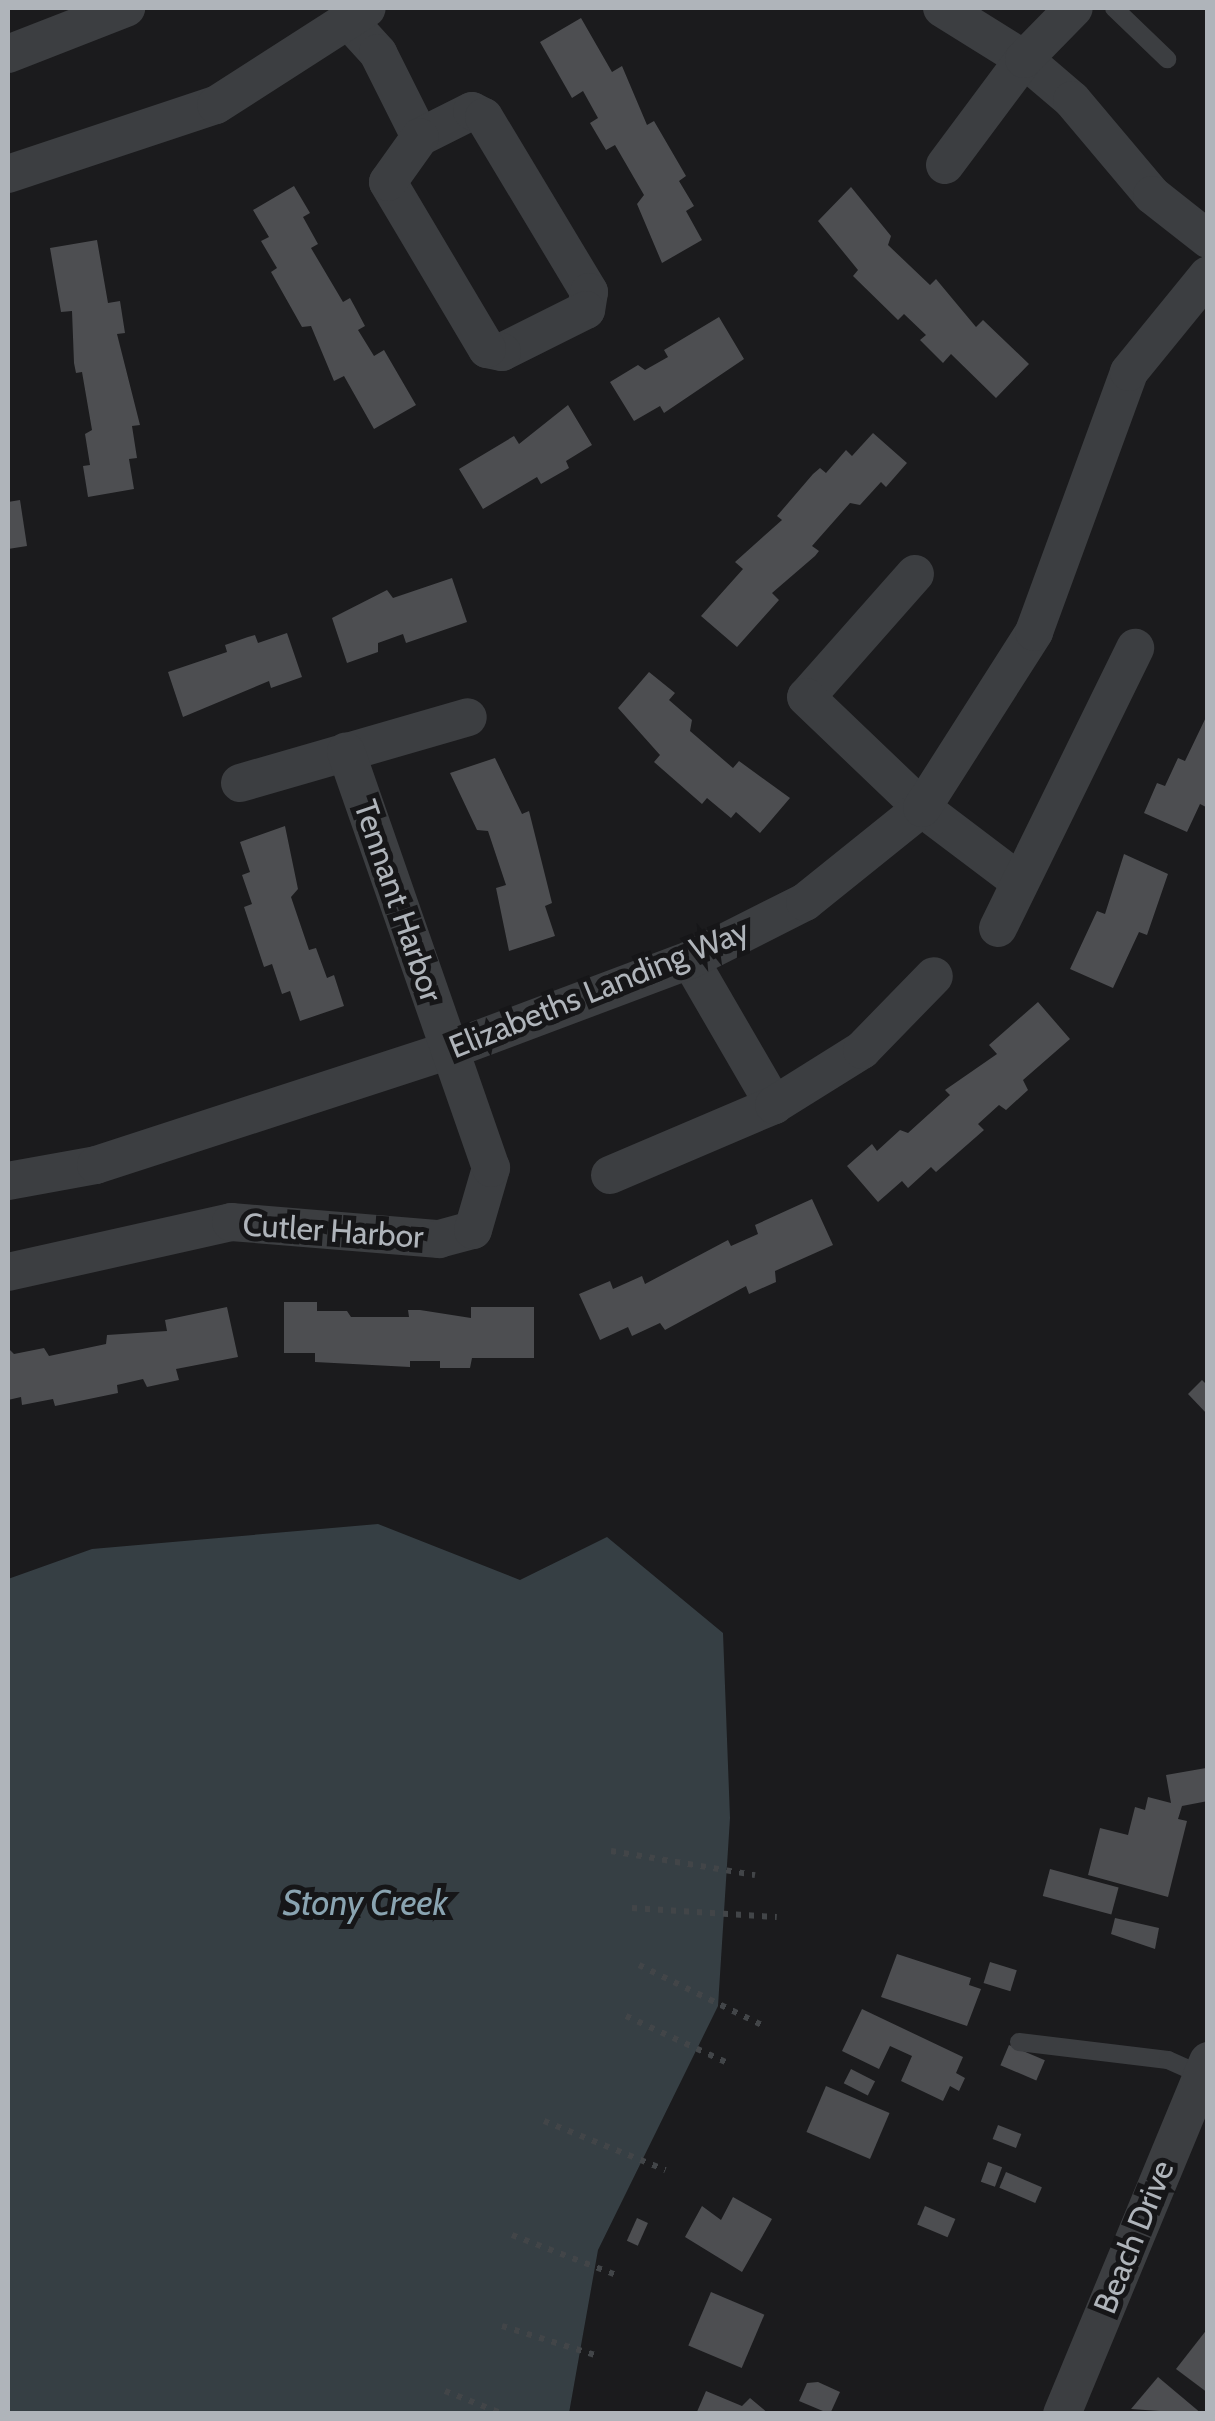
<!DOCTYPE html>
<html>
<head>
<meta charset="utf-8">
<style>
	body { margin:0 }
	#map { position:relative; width:1215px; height:2421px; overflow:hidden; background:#1b1b1d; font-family:Cabin,sans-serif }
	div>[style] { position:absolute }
	.water>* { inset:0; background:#363f44 }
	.building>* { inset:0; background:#4d4e51; transform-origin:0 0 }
	.path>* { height:6px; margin-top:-3px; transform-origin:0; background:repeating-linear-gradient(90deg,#424548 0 5px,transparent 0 13px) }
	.service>* { height:18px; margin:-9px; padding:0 9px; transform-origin:9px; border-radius:9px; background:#3c3e41 }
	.minor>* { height:38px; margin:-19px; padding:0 19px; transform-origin:19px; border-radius:19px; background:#3c3e41 }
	span { translate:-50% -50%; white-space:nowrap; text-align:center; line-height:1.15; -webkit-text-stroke:10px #161618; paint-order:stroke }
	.street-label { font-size:32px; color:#afb4ba }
	.water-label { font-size:35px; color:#8aa4b1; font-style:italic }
	.frame { position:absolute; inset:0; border:10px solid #afb4ba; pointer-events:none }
</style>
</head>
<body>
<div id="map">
	<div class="water">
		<div style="clip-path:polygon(378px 1524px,520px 1580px,607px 1537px,723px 1633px,730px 1818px,718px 2006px,598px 2250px,569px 2413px,8px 2413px,8px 1579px,92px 1549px)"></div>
	</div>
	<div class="building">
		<div style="clip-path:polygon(581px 18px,612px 72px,622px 66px,647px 125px,654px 121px,686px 176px,679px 181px,694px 206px,686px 211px,702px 240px,662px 263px,637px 204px,644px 195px,615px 145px,606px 150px,603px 145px,590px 123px,598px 118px,583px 91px,572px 98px,540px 42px)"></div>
		<div style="clip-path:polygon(294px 186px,310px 213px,303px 217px,318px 244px,311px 248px,343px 302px,350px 298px,356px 309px,365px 326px,358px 330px,374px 356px,384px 350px,416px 405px,374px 429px,344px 376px,334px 381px,311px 326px,302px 327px,271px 272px,277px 268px,261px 241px,269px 237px,253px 210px)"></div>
		<div style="clip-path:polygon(851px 187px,891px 236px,888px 245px,930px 285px,936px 279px,976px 327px,983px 320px,1029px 364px,996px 398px,951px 354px,943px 363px,920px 340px,926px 335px,904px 314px,898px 320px,853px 276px,858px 270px,818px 221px)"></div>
		<div style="clip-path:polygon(97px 240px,108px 303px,120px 301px,125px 333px,117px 334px,140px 425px,132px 426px,137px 458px,129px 459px,134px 489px,88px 497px,83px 466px,90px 465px,85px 434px,92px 430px,82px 372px,76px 373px,74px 363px,72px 311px,61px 312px,50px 248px)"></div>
		<div style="clip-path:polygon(719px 317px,744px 359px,664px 413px,660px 406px,634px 421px,610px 382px,638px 365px,645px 370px,668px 357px,664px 350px)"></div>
		<div style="clip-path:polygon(568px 405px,592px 445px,566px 461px,569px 468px,541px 484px,537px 477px,483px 509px,459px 469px,514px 436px,519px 444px)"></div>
		<div style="clip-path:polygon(873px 433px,907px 463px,886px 487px,881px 482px,860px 505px,850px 503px,812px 546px,819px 551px,815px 556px,772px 593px,779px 600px,737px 647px,701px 616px,743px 569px,735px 562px,782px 520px,777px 516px,813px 474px,820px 468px,826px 473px,846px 450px,852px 456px)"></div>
		<div style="clip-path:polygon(20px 500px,27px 546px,8px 549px,8px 502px)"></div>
		<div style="clip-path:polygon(452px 578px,467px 622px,406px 643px,403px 634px,378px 643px,378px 652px,347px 663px,332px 618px,387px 590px,393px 598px)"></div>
		<div style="clip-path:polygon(287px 633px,302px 677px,271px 688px,269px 681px,183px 717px,168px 672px,227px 652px,225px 645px,248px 637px,255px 635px,258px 643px)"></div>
		<div style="clip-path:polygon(649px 672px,675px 693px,669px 700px,692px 720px,690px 731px,733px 768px,739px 761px,790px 798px,760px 833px,736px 812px,731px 818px,707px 798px,702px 804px,654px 762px,660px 755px,618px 708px)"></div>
		<div style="clip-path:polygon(1208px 713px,1208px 808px,1200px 804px,1187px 832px,1144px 813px,1157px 783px,1165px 786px,1178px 758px,1185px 761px)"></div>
		<div style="clip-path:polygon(495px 758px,522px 814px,529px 811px,552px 903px,545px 906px,555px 936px,509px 951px,496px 888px,506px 885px,488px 831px,477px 830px,450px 773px)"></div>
		<div style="clip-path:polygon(285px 826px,298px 889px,291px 897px,309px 950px,316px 948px,327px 978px,334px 975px,344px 1006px,300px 1021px,290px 991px,282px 994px,272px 964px,264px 967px,244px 907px,252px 904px,242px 875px,250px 872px,240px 842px)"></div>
		<div style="clip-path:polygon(1124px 854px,1168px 874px,1147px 935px,1139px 932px,1113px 988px,1070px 969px,1097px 911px,1105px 914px)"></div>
		<div style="clip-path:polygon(1038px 1002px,1070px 1039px,1023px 1080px,1028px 1090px,1006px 1110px,999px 1105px,978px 1124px,984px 1130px,936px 1172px,931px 1167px,908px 1188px,902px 1181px,878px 1202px,847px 1166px,872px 1144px,877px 1151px,900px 1130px,908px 1133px,950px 1095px,945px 1090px,997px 1054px,989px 1045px)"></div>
		<div style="clip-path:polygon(812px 1199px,833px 1245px,775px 1271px,776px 1282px,749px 1294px,746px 1286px,665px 1330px,660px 1323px,632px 1336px,628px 1327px,600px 1340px,579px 1294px,610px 1281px,613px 1289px,642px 1276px,645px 1284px,728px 1240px,731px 1246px,758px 1234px,755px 1225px)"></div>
		<div style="clip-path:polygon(284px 1302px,317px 1302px,317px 1311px,347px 1311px,351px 1317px,409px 1317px,408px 1310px,420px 1310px,471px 1318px,471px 1307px,534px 1307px,534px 1358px,472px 1358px,470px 1368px,440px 1368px,440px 1361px,410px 1361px,410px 1367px,315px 1362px,315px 1353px,284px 1353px)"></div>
		<div style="clip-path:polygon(227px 1307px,238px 1357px,176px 1369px,179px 1380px,147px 1387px,143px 1379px,117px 1385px,118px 1393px,55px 1406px,53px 1399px,22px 1405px,21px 1397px,8px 1400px,8px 1348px,14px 1354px,44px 1348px,49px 1356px,106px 1344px,107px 1335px,167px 1331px,165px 1320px)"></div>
		<div style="clip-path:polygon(1202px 1380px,1208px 1386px,1208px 1415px,1188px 1394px)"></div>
		<div style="clip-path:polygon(1206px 1768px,1208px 1801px,1182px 1806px,1178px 1819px,1187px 1821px,1168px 1897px,1088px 1875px,1100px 1828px,1128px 1835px,1135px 1807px,1145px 1810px,1148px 1797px,1171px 1803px,1166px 1775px)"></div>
		<div style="left:1050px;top:1869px;width:71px;height:28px;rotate:15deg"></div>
		<div style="clip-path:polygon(1115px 1918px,1159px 1928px,1155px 1949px,1111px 1934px)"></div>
		<div style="clip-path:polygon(897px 1954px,971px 1978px,969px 1985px,981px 1989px,967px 2026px,881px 1997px)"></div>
		<div style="left:990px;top:1962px;width:28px;height:22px;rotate:17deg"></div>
		<div style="clip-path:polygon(862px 2009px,963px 2057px,956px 2073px,965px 2078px,959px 2091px,950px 2086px,943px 2101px,901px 2081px,912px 2056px,890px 2046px,879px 2069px,842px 2051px)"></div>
		<div style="left:1009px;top:2045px;width:39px;height:22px;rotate:23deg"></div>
		<div style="left:851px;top:2069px;width:27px;height:16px;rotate:27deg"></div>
		<div style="left:826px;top:2086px;width:69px;height:50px;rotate:23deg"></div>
		<div style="left:998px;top:2125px;width:25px;height:15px;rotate:21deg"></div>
		<div style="left:988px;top:2162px;width:15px;height:21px;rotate:20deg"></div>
		<div style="left:1006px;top:2172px;width:39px;height:17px;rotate:23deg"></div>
		<div style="clip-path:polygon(733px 2197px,772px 2219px,742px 2272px,685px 2237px,702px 2206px,721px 2220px)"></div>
		<div style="left:925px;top:2206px;width:33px;height:20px;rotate:23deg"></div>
		<div style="left:637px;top:2218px;width:12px;height:25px;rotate:24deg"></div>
		<div style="left:711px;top:2292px;width:58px;height:58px;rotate:23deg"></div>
		<div style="clip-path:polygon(1208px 2328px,1208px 2393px,1176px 2369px)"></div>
		<div style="clip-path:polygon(1158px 2377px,1202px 2414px,1131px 2409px)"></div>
		<div style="clip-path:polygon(818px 2382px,840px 2392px,830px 2414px,799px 2401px,807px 2383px)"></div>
		<div style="clip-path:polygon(706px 2391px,742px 2406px,750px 2398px,769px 2414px,696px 2414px)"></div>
	</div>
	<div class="path">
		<div style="left:611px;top:1851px;width:146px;rotate:9.5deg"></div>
		<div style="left:632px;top:1908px;width:145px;rotate:3.6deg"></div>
		<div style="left:639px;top:1965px;width:139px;rotate:26deg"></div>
		<div style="left:626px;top:2016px;width:115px;rotate:24.8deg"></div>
		<div style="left:544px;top:2121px;width:131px;rotate:22deg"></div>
		<div style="left:512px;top:2235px;width:111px;rotate:21deg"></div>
		<div style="left:502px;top:2326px;width:97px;rotate:17.3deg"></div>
		<div style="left:445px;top:2391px;width:62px;rotate:21.6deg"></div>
	</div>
	<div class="service">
		<div style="left:1114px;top:8px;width:74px;rotate:43.9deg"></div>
		<div style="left:1019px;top:2042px;width:150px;rotate:6.9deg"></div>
		<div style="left:1168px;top:2060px;width:35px;rotate:24deg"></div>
	</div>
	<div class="minor">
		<div style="left:942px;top:8px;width:97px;rotate:31.9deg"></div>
		<div style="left:1024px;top:59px;width:63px;rotate:40.5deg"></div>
		<div style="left:1072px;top:100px;width:124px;rotate:49.9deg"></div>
		<div style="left:1152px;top:195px;width:71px;rotate:38.2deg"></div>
		<div style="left:348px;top:20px;width:45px;rotate:47.7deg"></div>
		<div style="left:378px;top:53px;width:94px;rotate:63.4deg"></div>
		<div style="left:420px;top:137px;width:58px;rotate:-26.6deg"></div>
		<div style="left:472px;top:111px;width:13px;rotate:27deg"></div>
		<div style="left:484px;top:117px;width:204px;rotate:59deg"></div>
		<div style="left:589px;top:292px;width:18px;rotate:99deg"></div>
		<div style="left:586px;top:310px;width:94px;rotate:153.4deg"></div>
		<div style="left:502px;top:352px;width:15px;rotate:-169deg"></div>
		<div style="left:487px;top:349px;width:194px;rotate:-120.7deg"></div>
		<div style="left:388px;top:182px;width:55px;rotate:-54.6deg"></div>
		<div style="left:8px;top:54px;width:127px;rotate:-21.3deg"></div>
		<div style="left:945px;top:165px;width:132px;rotate:-53.3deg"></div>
		<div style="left:1024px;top:59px;width:71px;rotate:-45.6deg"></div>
		<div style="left:8px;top:174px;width:219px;rotate:-18.4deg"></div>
		<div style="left:216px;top:105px;width:179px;rotate:-32.7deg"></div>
		<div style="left:915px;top:574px;width:164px;rotate:131.5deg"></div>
		<div style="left:806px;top:697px;width:161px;rotate:43.7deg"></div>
		<div style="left:922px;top:808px;width:123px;rotate:37.1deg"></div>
		<div style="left:240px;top:783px;width:237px;rotate:-16.1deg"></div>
		<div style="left:998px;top:928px;width:312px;rotate:-63.9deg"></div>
		<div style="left:690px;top:960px;width:168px;rotate:59.9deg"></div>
		<div style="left:610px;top:1175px;width:178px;rotate:-23.1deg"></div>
		<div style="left:774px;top:1105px;width:104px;rotate:-32deg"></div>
		<div style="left:862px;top:1050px;width:103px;rotate:-45.8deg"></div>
		<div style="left:8px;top:1181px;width:89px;rotate:-10.3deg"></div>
		<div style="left:96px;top:1165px;width:372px;rotate:-18deg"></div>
		<div style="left:450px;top:1050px;width:256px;rotate:-20.6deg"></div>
		<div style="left:690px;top:960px;width:129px;rotate:-26.8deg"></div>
		<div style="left:805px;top:902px;width:150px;rotate:-38.8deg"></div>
		<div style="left:922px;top:808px;width:209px;rotate:-57.5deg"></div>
		<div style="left:1034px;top:632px;width:277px;rotate:-69.9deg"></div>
		<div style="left:1129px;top:372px;width:125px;rotate:-50.8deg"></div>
		<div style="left:8px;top:1272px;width:229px;rotate:-12.6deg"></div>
		<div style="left:231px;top:1222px;width:209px;rotate:4.7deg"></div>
		<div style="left:439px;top:1239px;width:35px;rotate:-15deg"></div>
		<div style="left:473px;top:1230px;width:65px;rotate:-73.8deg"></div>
		<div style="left:491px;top:1168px;width:441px;rotate:-109.2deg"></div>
		<div style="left:1062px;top:2414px;width:382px;rotate:-67.5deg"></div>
	</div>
	<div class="street-label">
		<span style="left:398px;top:901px;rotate:71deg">Tennant Harbor</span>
		<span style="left:599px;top:989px;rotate:-22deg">Elizabeths Landing Way</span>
		<span style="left:333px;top:1231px;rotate:4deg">Cutler Harbor</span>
		<span style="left:1134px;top:2237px;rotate:-68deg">Beach Drive</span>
	</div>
	<div class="water-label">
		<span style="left:365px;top:1903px">Stony Creek</span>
	</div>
	<div class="frame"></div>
</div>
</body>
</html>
